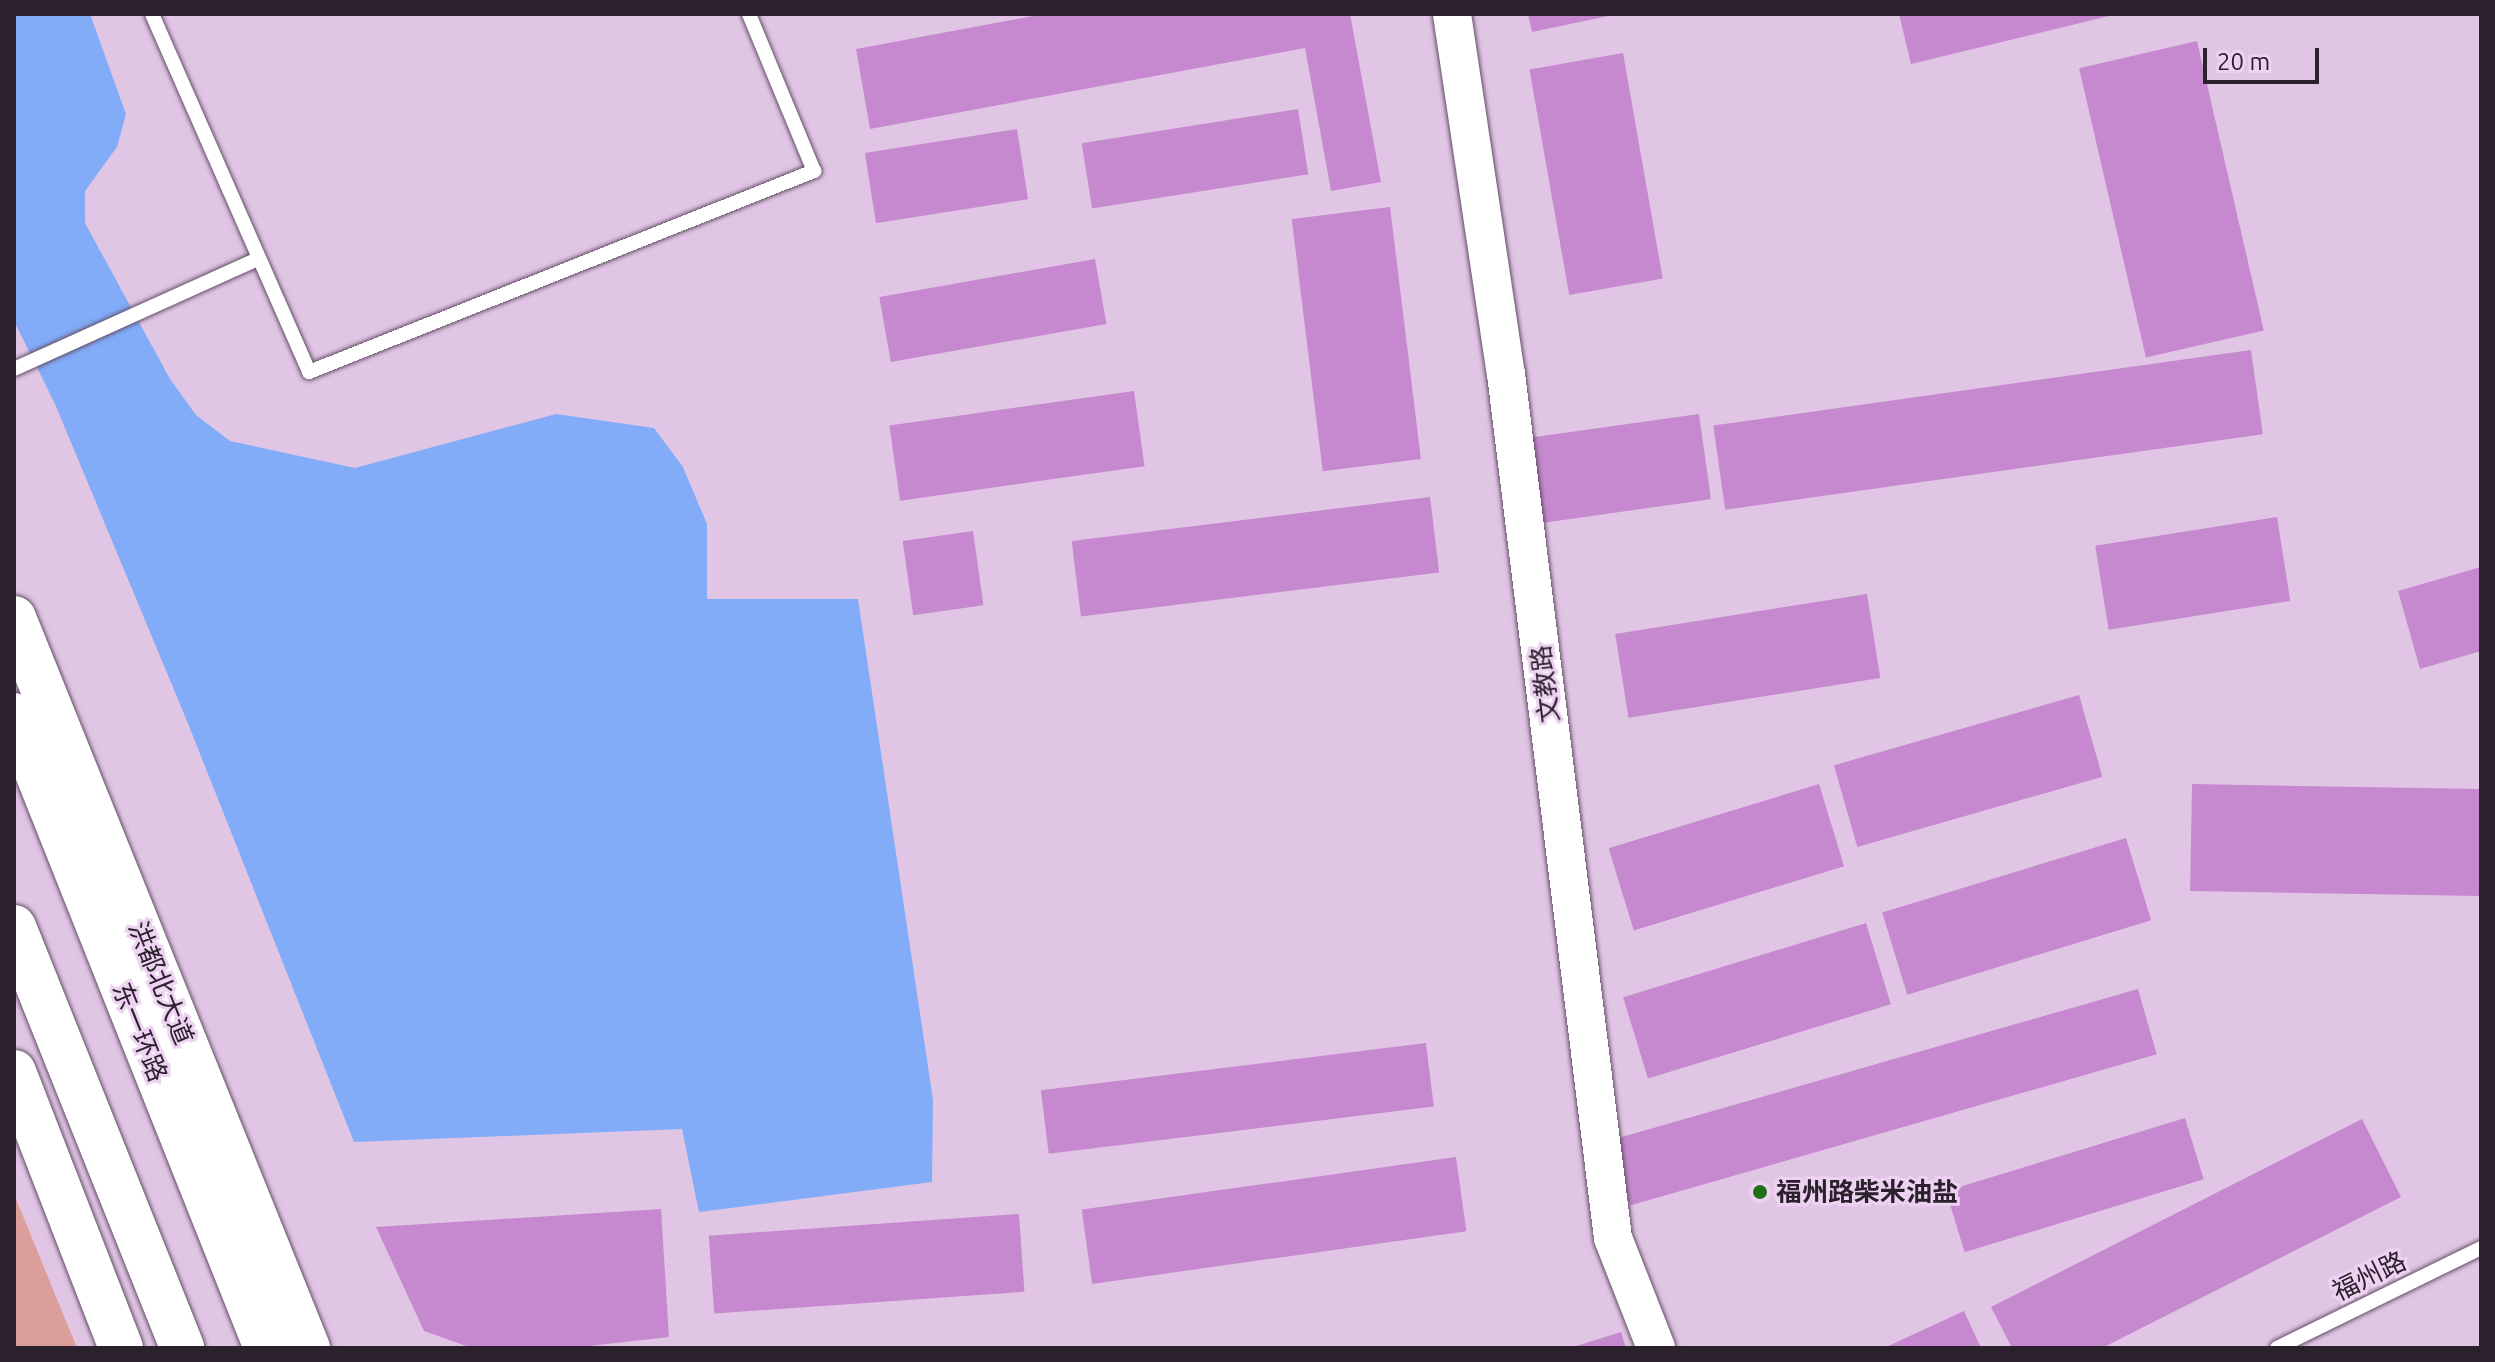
<!DOCTYPE html>
<html>
<head>
<meta charset="utf-8">
<style>
	body { margin:0 }
	#map { position:relative; width:2495px; height:1362px; overflow:hidden; background:#e0c6e4; font-family:Ubuntu,"Noto Sans SC",sans-serif }
	div>[style] { position:absolute }
	.green>* { inset:0; background:#dc9e9b }
	.water>* { inset:0; background:#82acf8 }
	.building>* { inset:0; background:#c689cf; transform-origin:0 0 }
	.roads { filter:drop-shadow(0 0 2px #634d67) drop-shadow(0 0 2px #634d67) }
	.service>* { height:14px; margin:-7px; padding:0 7px; transform-origin:7px; border-radius:7px; background:#fff }
	.tertiary>* { height:38px; margin:-19px; padding:0 19px; transform-origin:19px; border-radius:19px; background:#fff }
	.primary>* { height:44px; margin:-22px; padding:0 22px; transform-origin:22px; border-radius:22px; background:#fff }
	.trunk>* { height:44px; margin:-22px; padding:0 22px; transform-origin:22px; border-radius:22px; background:#fff }
	.dots>* { width:22px; height:22px; translate:-50% -50%; box-sizing:border-box; border:4px solid #edd3f1; border-radius:50% }
	span { translate:-50% -50%; white-space:nowrap; text-align:center; line-height:1.15; -webkit-text-stroke:6px #edd3f1; paint-order:stroke }
	.street-label { font-size:26px; color:#2b212c }
	.poi-label { font-size:26px; color:#2b212c; font-weight:700 }
	.left { translate:0 -50%; text-align:left }
	.frame { position:absolute; inset:0; border:16px solid #2b212c; pointer-events:none }
	.scale { position:absolute; left:2203px; top:48px; width:116px; height:36px; box-sizing:border-box; border:4px solid #2b212c; border-top:0; padding-left:10px; font-size:24px; line-height:28px; white-space:nowrap; color:#2b212c; -webkit-text-stroke:6px #edd3f1; paint-order:stroke }
</style>
</head>
<body>
<div id="map">
	<div class="green">
		<div style="clip-path:polygon(14px 1194px,77px 1348px,14px 1348px)"></div>
	</div>
	<div class="water">
		<div style="clip-path:polygon(14px 14px,90px 14px,126px 114px,117px 147px,85px 191px,85px 223px,170px 379px,196px 415px,230px 441px,355px 468px,556px 414px,654px 428px,683px 467px,707px 524px,707px 599px,858px 599px,933px 1100px,932px 1182px,699px 1212px,682px 1129px,354px 1142px,187px 721px,55px 404px,14px 321px)"></div>
	</div>
	<div class="building">
		<div style="clip-path:polygon(1044px 14px,1350px 14px,1381px 182px,1331px 191px,1305px 48px,870px 129px,856px 49px)"></div>
		<div style="clip-path:polygon(1528px 14px,1613px 14px,1613px 15px,1532px 32px)"></div>
		<div style="clip-path:polygon(1899px 14px,2113px 14px,2113px 15px,1911px 64px)"></div>
		<div style="left:2197px;top:41px;width:297px;height:121px;rotate:77deg"></div>
		<div style="left:1623px;top:53px;width:229px;height:95px;rotate:80deg"></div>
		<div style="left:1298px;top:109px;width:66px;height:219px;rotate:81deg"></div>
		<div style="left:1017px;top:129px;width:71px;height:154px;rotate:81deg"></div>
		<div style="left:1390px;top:207px;width:254px;height:99px;rotate:83deg"></div>
		<div style="left:1095px;top:259px;width:66px;height:219px;rotate:80deg"></div>
		<div style="left:2251px;top:350px;width:85px;height:543px;rotate:82deg"></div>
		<div style="left:1134px;top:391px;width:76px;height:247px;rotate:82deg"></div>
		<div style="left:1699px;top:414px;width:86px;height:185px;rotate:82deg"></div>
		<div style="left:1430px;top:497px;width:76px;height:361px;rotate:83deg"></div>
		<div style="left:2277px;top:517px;width:85px;height:184px;rotate:81deg"></div>
		<div style="left:973px;top:531px;width:75px;height:71px;rotate:82deg"></div>
		<div style="clip-path:polygon(2481px 567px,2481px 651px,2420px 669px,2398px 591px)"></div>
		<div style="left:1867px;top:594px;width:85px;height:255px;rotate:81deg"></div>
		<div style="left:2079px;top:695px;width:85px;height:255px;rotate:74deg"></div>
		<div style="left:1819px;top:784px;width:86px;height:220px;rotate:73deg"></div>
		<div style="left:2192px;top:784px;width:289px;height:107px;rotate:1deg"></div>
		<div style="left:2126px;top:838px;width:86px;height:255px;rotate:73deg"></div>
		<div style="left:1866px;top:923px;width:85px;height:254px;rotate:73deg"></div>
		<div style="left:2138px;top:989px;width:68px;height:548px;rotate:74deg"></div>
		<div style="left:1426px;top:1043px;width:64px;height:388px;rotate:83deg"></div>
		<div style="left:2185px;top:1118px;width:64px;height:250px;rotate:73deg"></div>
		<div style="clip-path:polygon(2362px 1119px,2401px 1197px,2102px 1348px,2012px 1348px,1991px 1307px)"></div>
		<div style="left:1456px;top:1157px;width:75px;height:378px;rotate:82deg"></div>
		<div style="clip-path:polygon(661px 1209px,669px 1337px,571px 1348px,472px 1348px,424px 1331px,376px 1227px)"></div>
		<div style="left:1019px;top:1214px;width:78px;height:311px;rotate:86deg"></div>
		<div style="clip-path:polygon(1964px 1311px,1981px 1348px,1884px 1348px)"></div>
		<div style="clip-path:polygon(1621px 1332px,1626px 1348px,1573px 1348px,1573px 1347px)"></div>
	</div>
	<div class="roads">
		<div class="service">
			<div style="left:152px;top:14px;width:391px;rotate:66.3deg"></div>
			<div style="left:309px;top:372px;width:544px;rotate:-21.7deg"></div>
			<div style="left:814px;top:171px;width:170px;rotate:-112.5deg"></div>
			<div style="left:14px;top:369px;width:268px;rotate:-24.3deg"></div>
			<div style="left:2277px;top:1348px;width:227px;rotate:-26.1deg"></div>
		</div>
		<div class="tertiary">
			<div style="left:1452px;top:14px;width:364px;rotate:81.5deg"></div>
			<div style="left:1506px;top:374px;width:871px;rotate:82.94deg"></div>
			<div style="left:1613px;top:1238px;width:118px;rotate:68.6deg"></div>
		</div>
		<div class="primary">
			<div style="left:14px;top:618px;width:787px;rotate:68.06deg"></div>
			<div style="left:14px;top:1072px;width:296px;rotate:68.8deg"></div>
		</div>
		<div class="trunk">
			<div style="left:14px;top:715px;width:681px;rotate:68.29deg"></div>
			<div style="left:14px;top:927px;width:453px;rotate:68.2deg"></div>
		</div>
	</div>
	<div class="dots">
		<div style="left:1760px;top:1192px;background:#1f7017"></div>
	</div>
	<div class="street-label">
		<span style="left:1545px;top:684px;rotate:-97deg">文教路</span>
		<span style="left:161px;top:983px;rotate:68deg">洪都北大道</span>
		<span style="left:140px;top:1032px;rotate:68deg">东一环路</span>
		<span style="left:2369px;top:1276px;rotate:-26deg">福州路</span>
	</div>
	<div class="poi-label">
		<span class="left" style="left:1776px;top:1192px">福州路柴米油盐</span>
	</div>
	<div class="frame"></div>
	<div class="scale">20 m</div>
</div>
</body>
</html>
